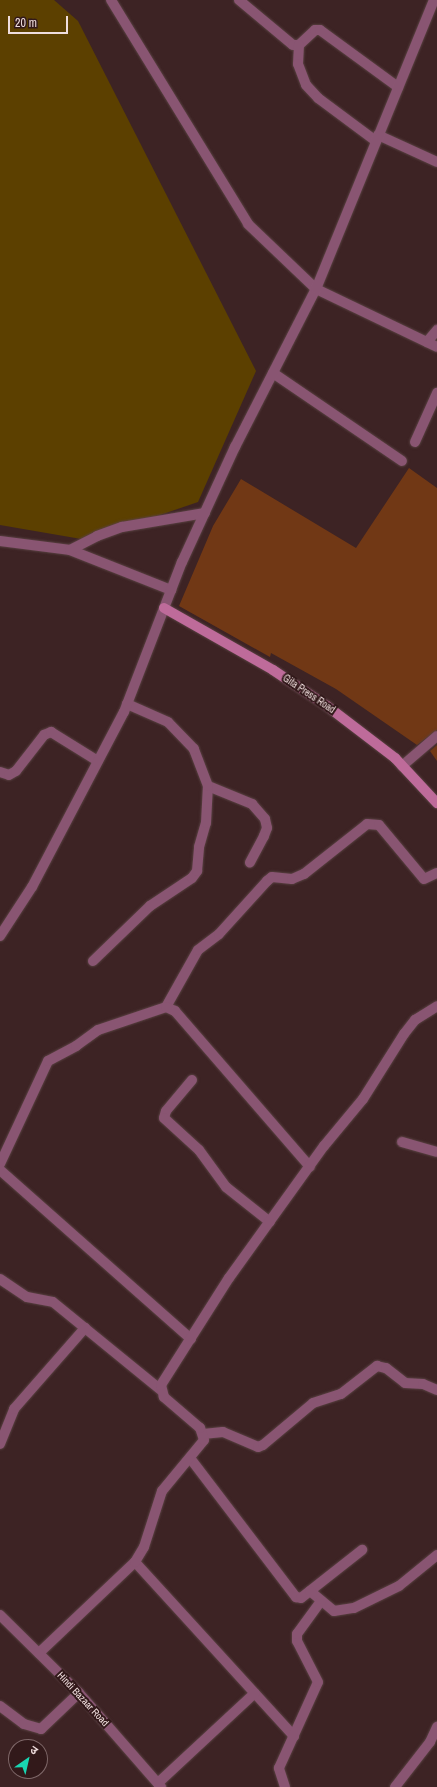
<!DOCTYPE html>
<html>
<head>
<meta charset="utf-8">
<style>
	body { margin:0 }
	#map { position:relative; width:437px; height:1787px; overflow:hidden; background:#3d2324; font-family:"Archivo Narrow","Noto Sans Devanagari",sans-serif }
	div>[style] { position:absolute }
	.green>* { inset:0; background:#5c4000 }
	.building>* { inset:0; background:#713815 }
	.roads { filter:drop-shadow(0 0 1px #594142) drop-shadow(0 0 1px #594142) }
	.service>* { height:10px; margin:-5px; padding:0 5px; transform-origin:5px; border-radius:5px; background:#895572 }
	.minor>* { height:10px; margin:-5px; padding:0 5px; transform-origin:5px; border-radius:5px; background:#895572 }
	.tertiary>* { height:10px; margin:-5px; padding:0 5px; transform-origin:5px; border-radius:5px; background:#895572 }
	.secondary>* { height:10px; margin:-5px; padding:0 5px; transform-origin:5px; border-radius:5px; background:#be6b9a }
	span { translate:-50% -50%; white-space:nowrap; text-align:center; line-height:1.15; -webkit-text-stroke:4px #32191a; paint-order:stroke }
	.street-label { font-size:10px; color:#efdddd }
	.north { position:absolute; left:8px; top:1739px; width:40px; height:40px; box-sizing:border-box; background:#32191a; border:1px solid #7e6768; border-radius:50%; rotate:34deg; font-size:11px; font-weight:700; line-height:16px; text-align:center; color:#efdddd }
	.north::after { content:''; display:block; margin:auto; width:14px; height:18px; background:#19d5b2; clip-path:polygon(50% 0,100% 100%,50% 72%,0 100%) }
	.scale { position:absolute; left:8px; top:16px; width:60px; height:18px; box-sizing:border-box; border:2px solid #efdddd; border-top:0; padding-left:5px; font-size:12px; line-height:14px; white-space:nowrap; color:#efdddd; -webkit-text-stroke:3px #32191a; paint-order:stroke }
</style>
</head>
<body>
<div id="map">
	<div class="green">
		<div style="clip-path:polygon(0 0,54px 0,78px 21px,256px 371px,198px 502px,87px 540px,0 525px)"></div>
	</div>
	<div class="building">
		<div style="clip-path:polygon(409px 468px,437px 488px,437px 730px,417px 745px,336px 689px,271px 653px,270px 657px,179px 606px,213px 526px,241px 479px,356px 548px)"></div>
		<div style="clip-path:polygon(437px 745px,437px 761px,430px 751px)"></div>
	</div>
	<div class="roads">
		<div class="service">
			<div style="left:402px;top:766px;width:46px;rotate:-40.6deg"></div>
		</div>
		<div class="minor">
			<div style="left:239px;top:0;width:70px;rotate:39.8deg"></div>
			<div style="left:293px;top:45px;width:6px"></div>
			<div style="left:299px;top:45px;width:22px;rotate:-43deg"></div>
			<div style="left:315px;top:30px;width:5px"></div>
			<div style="left:320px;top:30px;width:97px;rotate:36.2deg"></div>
			<div style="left:299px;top:45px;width:19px;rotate:93deg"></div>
			<div style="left:298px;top:64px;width:22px;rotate:69deg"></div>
			<div style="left:306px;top:85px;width:18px;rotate:47deg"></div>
			<div style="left:318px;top:98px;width:72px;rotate:36.6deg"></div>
			<div style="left:378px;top:135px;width:65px;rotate:24.6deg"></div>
			<div style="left:427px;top:342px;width:16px;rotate:-50deg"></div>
			<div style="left:273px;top:373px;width:156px;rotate:34.3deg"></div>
			<div style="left:415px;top:442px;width:54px;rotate:-65.8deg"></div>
			<div style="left:0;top:541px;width:71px;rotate:7.3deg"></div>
			<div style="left:70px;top:550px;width:109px;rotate:21.6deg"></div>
			<div style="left:70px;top:550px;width:30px;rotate:-27deg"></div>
			<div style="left:97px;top:536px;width:27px;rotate:-20deg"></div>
			<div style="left:122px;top:527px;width:84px;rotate:-9.6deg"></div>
			<div style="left:0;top:772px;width:9px;rotate:18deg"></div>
			<div style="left:9px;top:775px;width:8px;rotate:-30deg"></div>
			<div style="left:16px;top:771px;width:46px;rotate:-52.1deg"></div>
			<div style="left:44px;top:735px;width:8px;rotate:-23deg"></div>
			<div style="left:51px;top:732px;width:55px;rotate:31.7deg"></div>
			<div style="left:208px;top:786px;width:48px;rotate:22.2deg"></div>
			<div style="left:252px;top:804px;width:20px;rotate:49deg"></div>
			<div style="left:265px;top:819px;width:9px;rotate:77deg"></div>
			<div style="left:267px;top:828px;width:9px;rotate:111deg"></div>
			<div style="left:264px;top:836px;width:30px;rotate:118deg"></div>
			<div style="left:93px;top:961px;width:79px;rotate:-44deg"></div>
			<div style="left:150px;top:906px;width:50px;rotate:-33.7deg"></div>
			<div style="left:192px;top:878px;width:9px;rotate:-54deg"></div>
			<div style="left:197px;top:871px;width:24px;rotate:-85deg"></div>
			<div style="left:199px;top:847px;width:25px;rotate:-74deg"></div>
			<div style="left:206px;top:823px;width:37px;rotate:-87deg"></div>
			<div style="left:208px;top:786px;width:40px;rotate:-111deg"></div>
			<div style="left:194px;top:749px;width:37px;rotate:-134deg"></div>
			<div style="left:168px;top:722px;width:45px;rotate:-156.3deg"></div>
			<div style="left:166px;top:1007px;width:65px;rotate:-60.7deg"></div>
			<div style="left:198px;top:950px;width:26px;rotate:-37deg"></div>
			<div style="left:219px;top:934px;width:72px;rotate:-47.8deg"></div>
			<div style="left:267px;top:881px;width:6px;rotate:-39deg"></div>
			<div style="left:272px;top:877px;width:20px;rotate:6deg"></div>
			<div style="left:292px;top:879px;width:13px;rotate:-23deg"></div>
			<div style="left:304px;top:874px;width:80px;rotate:-38.4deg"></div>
			<div style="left:367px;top:824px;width:12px;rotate:5deg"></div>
			<div style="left:379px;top:825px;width:70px;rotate:50.2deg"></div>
			<div style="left:424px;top:879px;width:14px;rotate:-25deg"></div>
			<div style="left:192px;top:1080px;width:40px;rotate:130deg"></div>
			<div style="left:166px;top:1111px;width:7px;rotate:106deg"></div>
			<div style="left:164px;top:1118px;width:47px;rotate:42.4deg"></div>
			<div style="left:199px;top:1150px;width:46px;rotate:53.9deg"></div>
			<div style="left:226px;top:1187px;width:56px;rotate:38.5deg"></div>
			<div style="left:402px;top:1142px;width:36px;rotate:16deg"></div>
			<div style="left:0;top:1164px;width:114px;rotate:-65deg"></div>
			<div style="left:48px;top:1061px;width:32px;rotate:-28deg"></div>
			<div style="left:76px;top:1046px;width:27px;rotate:-36deg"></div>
			<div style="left:98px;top:1030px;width:72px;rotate:-18.7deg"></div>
			<div style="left:166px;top:1007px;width:10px;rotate:24deg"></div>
			<div style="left:175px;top:1011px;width:206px;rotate:49.1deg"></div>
			<div style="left:0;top:1170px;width:255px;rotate:41.5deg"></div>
			<div style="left:0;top:1279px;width:32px;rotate:34deg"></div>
			<div style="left:27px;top:1297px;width:26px;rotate:11deg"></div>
			<div style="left:53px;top:1302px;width:139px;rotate:39.2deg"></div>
			<div style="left:203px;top:1434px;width:20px;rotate:-6deg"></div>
			<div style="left:223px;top:1432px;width:38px;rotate:23deg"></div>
			<div style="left:258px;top:1447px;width:5px;rotate:-22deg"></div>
			<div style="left:263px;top:1445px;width:65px;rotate:-40deg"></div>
			<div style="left:313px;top:1403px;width:29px;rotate:-18deg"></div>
			<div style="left:341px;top:1394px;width:46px;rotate:-37.9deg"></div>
			<div style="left:377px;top:1366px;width:9px;rotate:13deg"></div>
			<div style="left:386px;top:1368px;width:24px;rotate:38deg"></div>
			<div style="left:405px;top:1383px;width:18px;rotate:3deg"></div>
			<div style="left:423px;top:1384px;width:15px;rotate:23deg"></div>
			<div style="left:0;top:1444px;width:38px;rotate:-68deg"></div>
			<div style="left:14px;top:1409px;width:108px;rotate:-48.8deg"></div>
			<div style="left:190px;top:1458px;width:175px;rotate:52.7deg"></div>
			<div style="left:296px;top:1597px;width:5px;rotate:11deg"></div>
			<div style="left:301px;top:1598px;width:78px;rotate:-38.2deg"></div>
			<div style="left:135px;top:1562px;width:236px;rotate:47.6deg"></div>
			<div style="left:310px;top:1591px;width:31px;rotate:40deg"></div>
			<div style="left:334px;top:1611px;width:20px;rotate:-9deg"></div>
			<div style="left:354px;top:1608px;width:50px;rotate:-26.1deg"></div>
			<div style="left:399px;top:1586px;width:49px;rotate:-39.2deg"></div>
			<div style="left:39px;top:1653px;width:132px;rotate:-43.5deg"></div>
			<div style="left:135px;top:1562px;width:17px;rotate:-59deg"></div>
			<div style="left:144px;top:1547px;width:59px;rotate:-72.2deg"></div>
			<div style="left:162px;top:1491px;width:66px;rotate:-50.5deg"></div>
			<div style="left:204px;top:1440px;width:13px;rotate:-108deg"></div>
			<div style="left:200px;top:1428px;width:48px;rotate:-139.3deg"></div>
			<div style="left:164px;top:1397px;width:12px;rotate:-104deg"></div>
			<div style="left:161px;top:1385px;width:127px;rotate:-57.6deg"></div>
			<div style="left:229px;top:1278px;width:163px;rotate:-54.3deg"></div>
			<div style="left:324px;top:1146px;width:61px;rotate:-50.3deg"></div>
			<div style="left:363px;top:1099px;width:77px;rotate:-57.8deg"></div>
			<div style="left:404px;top:1034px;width:18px;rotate:-52deg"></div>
			<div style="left:415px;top:1020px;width:26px;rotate:-32deg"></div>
			<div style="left:0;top:1706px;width:30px;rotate:37deg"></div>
			<div style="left:24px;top:1724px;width:18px;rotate:16deg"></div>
			<div style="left:41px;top:1729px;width:52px;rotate:-43.5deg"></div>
			<div style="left:158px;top:1783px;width:132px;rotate:-42.9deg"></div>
			<div style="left:285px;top:1787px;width:20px;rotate:-108deg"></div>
			<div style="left:279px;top:1768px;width:94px;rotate:-65.6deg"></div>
			<div style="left:318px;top:1682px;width:46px;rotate:-117.1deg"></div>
			<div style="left:297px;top:1641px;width:7px;rotate:-90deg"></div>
			<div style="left:297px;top:1634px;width:41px;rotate:-54deg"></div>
			<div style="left:395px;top:1787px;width:57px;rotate:-52.1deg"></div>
			<div style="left:430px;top:1742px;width:17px;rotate:-65deg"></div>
		</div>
		<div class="tertiary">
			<div style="left:111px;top:0;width:263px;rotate:58.5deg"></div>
			<div style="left:248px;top:224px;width:94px;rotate:43.7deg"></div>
			<div style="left:316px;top:289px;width:134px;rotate:25.6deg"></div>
			<div style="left:0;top:936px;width:59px;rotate:-56.9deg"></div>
			<div style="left:32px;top:887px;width:198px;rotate:-62.3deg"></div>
			<div style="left:124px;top:712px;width:161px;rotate:-68.9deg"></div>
			<div style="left:182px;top:562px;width:127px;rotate:-65.3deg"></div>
			<div style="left:235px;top:447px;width:178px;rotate:-62.9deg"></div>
			<div style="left:316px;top:289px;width:312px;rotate:-67.8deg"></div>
			<div style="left:0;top:1615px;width:111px;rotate:44.6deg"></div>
			<div style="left:79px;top:1693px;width:125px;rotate:48.9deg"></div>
		</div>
		<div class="secondary">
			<div style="left:164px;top:608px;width:125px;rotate:29.6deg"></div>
			<div style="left:273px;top:670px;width:65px;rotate:33.7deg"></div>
			<div style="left:327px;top:706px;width:86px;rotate:37.4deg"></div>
			<div style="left:395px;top:758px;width:62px;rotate:47deg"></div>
		</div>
	</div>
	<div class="street-label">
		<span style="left:309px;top:694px;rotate:34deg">Gita Press Road</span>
		<span style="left:83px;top:1699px;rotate:47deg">Hindi Bazaar Road</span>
	</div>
	<div class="north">उ</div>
	<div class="scale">20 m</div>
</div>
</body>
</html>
